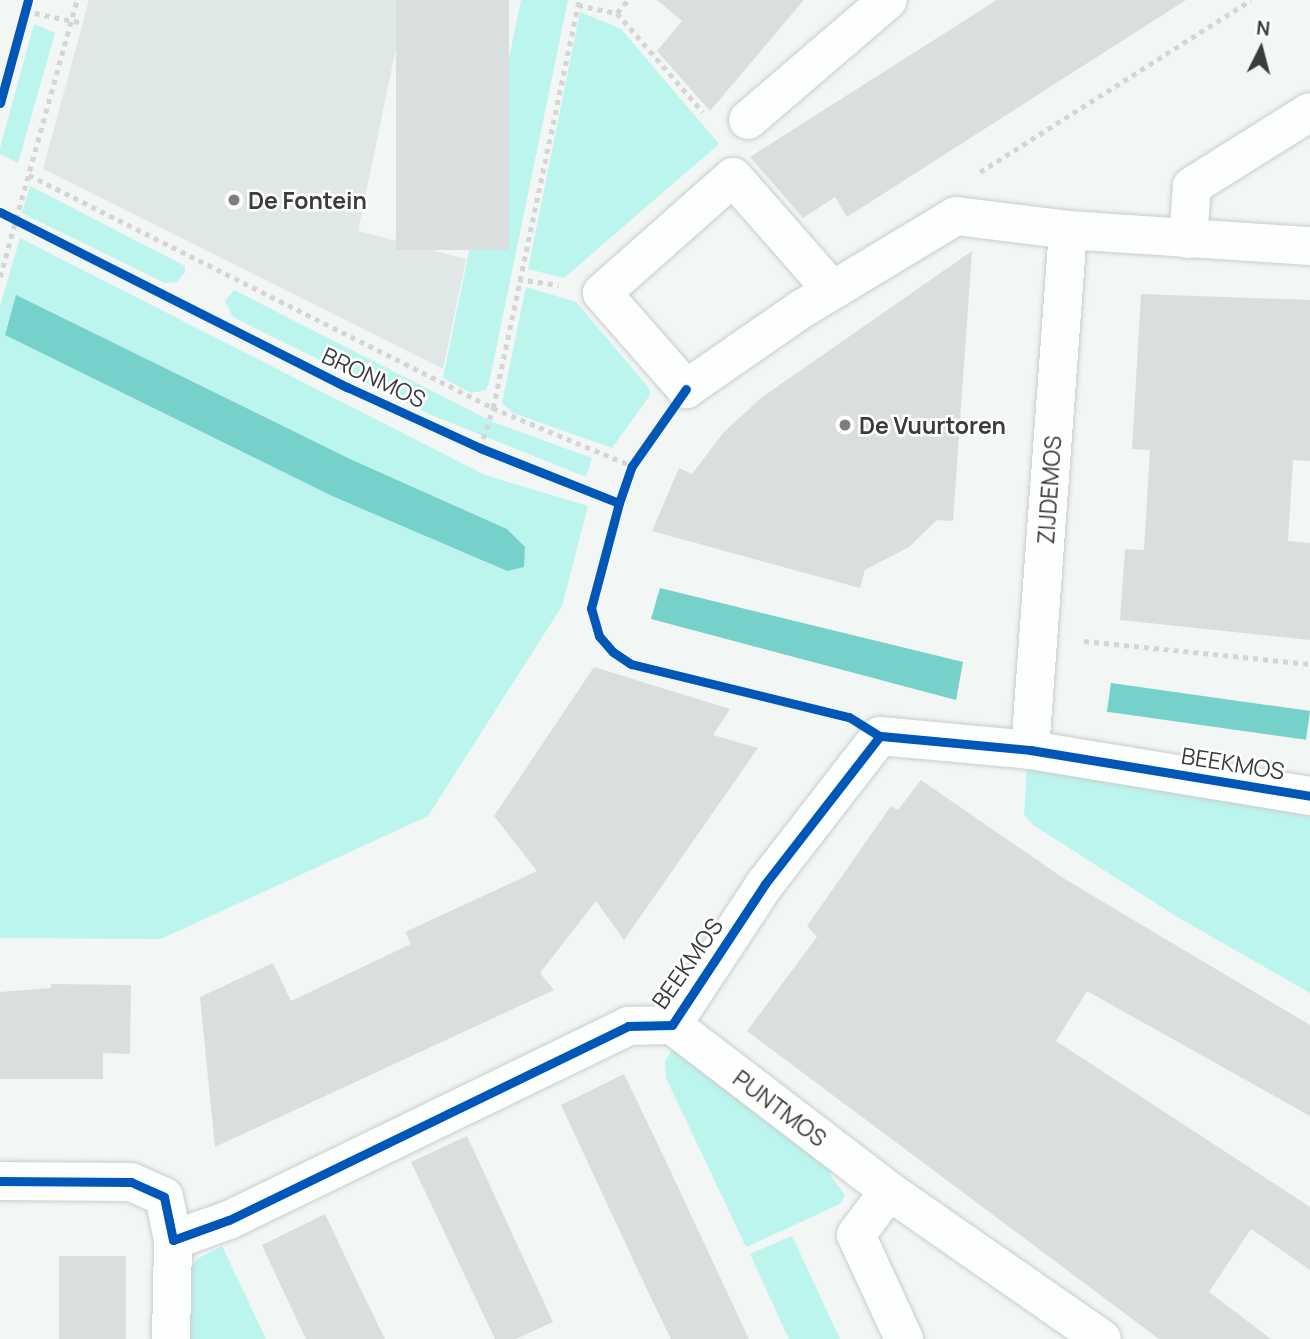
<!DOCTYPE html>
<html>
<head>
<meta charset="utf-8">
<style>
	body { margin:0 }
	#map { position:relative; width:1310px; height:1339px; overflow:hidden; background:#f2f6f5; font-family:Manrope,sans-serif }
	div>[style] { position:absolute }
	.built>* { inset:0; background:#dfe8e7 }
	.green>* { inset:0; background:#bbf5ee }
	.water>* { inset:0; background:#75d1c9; transform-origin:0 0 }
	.building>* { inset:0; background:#dbdede; transform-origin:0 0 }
	.path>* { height:4.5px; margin-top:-2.25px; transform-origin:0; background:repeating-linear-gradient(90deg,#d5d5d5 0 5px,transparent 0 10px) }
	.roads { filter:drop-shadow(0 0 2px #cbcdcd) drop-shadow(0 0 2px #cbcdcd) }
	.minor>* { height:38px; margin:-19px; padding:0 19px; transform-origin:19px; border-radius:19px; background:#fdfefe }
	.cycleway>* { height:9px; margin:-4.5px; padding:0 4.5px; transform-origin:4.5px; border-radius:4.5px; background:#0057b8 }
	.dots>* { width:19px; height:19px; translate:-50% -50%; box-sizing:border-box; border:4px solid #fff; border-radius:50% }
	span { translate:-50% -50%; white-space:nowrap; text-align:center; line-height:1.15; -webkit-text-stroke:5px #fff; paint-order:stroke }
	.poi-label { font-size:23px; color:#3b3d3d; font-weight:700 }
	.left { translate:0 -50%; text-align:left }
	.street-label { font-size:23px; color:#3b3d3d }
	.north { position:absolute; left:1226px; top:14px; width:70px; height:70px; -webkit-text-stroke:5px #fff; paint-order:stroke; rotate:6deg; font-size:19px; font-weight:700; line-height:28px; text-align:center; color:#3b3d3d }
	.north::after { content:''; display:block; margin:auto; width:24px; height:32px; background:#3b3d3d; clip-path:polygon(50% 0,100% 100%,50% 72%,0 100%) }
</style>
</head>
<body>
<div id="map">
	<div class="built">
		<div style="clip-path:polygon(89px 0,406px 0,358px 231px,466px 259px,443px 369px,43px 169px)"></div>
	</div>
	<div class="green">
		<div style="clip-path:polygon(521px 0,568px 0,489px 383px,486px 390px,471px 393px,443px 378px)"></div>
		<div style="clip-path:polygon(580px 12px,621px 29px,719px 144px,564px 278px,528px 269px)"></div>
		<div style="clip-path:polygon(34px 24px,55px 33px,18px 163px,0 154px,0 148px)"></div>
		<div style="clip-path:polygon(30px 186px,185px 266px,185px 272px,177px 282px,165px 283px,22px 213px)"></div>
		<div style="clip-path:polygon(evenodd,20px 238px,485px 475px,588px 506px,562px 606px,428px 816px,161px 939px,0 938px,0 306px,20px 238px,16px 296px,350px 459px,507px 529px,524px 547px,506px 571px,332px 496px,5px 335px,16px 296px)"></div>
		<div style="clip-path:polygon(526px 287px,576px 302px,649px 388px,650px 395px,612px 448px,513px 413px,502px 403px)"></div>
		<div style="clip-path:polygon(234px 290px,493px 422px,592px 458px,586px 477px,429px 414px,233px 317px,225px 301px)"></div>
		<div style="clip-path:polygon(1027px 768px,1174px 789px,1310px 817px,1310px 993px,1179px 918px,1033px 825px,1024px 815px)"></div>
		<div style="clip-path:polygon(673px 1049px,834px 1168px,830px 1175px,845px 1195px,840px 1204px,746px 1247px,666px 1078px,665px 1061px)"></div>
		<div style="clip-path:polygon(792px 1236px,840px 1339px,789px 1339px,750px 1254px)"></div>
		<div style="clip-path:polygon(222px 1246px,266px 1339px,183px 1339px,188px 1272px,197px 1259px)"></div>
	</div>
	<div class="water">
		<div style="clip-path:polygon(16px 295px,350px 459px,507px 529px,525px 547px,524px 567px,507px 571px,332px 496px,5px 335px)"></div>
		<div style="clip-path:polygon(660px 588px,963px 662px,956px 700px,651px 619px)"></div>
		<div style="left:1111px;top:683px;width:201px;height:29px;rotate:8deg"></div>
	</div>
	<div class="building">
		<div style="left:396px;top:0;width:113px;height:250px"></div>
		<div style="clip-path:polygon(657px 0,804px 0,710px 111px,657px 51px,682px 21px)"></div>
		<div style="clip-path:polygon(997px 0,1186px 0,847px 217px,835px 197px,803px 218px,750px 157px)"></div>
		<div style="clip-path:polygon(972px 251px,953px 521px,937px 520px,909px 547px,865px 570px,860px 588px,652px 531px,679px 468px,692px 474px,724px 432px,761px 398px)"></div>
		<div style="clip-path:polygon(1141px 294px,1310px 300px,1310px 461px,1293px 460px,1288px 541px,1310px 543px,1310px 640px,1120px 620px,1125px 549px,1144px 550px,1150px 450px,1132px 449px)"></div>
		<div style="clip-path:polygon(594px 667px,730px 709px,713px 735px,758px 748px,624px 940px,596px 901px,540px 973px,554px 990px,215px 1147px,200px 997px,273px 963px,291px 1001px,411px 944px,405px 932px,537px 871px,494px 816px)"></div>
		<div style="clip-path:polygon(921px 780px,1063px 878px,1310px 1025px,1310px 1116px,1087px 991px,1056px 1041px,1310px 1207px,1310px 1270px,1251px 1229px,1209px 1292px,1271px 1339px,1159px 1339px,747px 1031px,817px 937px,807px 926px,891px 806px,898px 810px)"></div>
		<div style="clip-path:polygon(51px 984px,131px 985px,130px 1054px,103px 1053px,103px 1079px,0 1079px,0 992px,51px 988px)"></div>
		<div style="clip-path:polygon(624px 1074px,661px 1151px,749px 1339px,671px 1339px,650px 1296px,561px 1105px)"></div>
		<div style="clip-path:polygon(467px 1136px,553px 1322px,516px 1339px,495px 1339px,411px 1162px)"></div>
		<div style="clip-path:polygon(325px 1214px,362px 1292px,385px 1339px,306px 1339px,280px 1284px,262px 1245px)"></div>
		<div style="left:59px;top:1256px;width:67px;height:83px"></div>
	</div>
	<div class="path">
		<div style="left:578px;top:5px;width:40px;rotate:12deg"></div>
		<div style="left:617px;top:13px;width:17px;rotate:-50deg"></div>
		<div style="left:25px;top:11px;width:59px;rotate:11.7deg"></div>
		<div style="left:617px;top:13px;width:131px;rotate:49deg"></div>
		<div style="left:980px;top:172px;width:321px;rotate:-32.4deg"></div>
		<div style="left:29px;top:175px;width:519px;rotate:26.66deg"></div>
		<div style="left:493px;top:408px;width:151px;rotate:22.6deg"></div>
		<div style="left:0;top:277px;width:288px;rotate:-74.5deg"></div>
		<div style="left:518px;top:279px;width:41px;rotate:8.3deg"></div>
		<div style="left:480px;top:448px;width:42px;rotate:-72deg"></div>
		<div style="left:493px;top:408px;width:417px;rotate:-78.1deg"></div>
		<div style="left:1084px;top:641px;width:227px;rotate:5.8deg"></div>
	</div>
	<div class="roads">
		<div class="minor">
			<div style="left:748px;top:120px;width:184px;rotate:-40.6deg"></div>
			<div style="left:1188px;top:239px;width:53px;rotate:-85.7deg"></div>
			<div style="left:1192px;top:186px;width:139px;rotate:-32.1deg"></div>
			<div style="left:832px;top:290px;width:150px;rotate:-131.2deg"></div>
			<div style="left:733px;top:177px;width:175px;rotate:138.5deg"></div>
			<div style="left:602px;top:293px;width:128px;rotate:48.8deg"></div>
			<div style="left:686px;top:389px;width:139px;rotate:-34.7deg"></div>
			<div style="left:800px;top:310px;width:182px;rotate:-31.1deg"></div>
			<div style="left:956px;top:216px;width:113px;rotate:7.1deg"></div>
			<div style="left:1068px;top:230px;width:243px;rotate:3.8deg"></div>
			<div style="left:1030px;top:750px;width:521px;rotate:-85.82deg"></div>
			<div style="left:672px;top:1025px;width:273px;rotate:37.4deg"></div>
			<div style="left:889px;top:1191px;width:259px;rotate:34.8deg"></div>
			<div style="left:0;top:1181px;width:131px;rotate:0.4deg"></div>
			<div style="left:131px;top:1182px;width:36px;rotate:24deg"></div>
			<div style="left:164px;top:1197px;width:44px;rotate:78.2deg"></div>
			<div style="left:173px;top:1240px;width:59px;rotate:-19.7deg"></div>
			<div style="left:229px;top:1220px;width:444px;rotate:-25.9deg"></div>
			<div style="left:628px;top:1026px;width:44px;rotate:-1.3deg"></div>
			<div style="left:672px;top:1025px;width:169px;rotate:-56.6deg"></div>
			<div style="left:765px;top:884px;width:187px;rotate:-52.2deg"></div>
			<div style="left:880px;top:736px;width:151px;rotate:5.3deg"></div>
			<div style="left:1030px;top:750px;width:284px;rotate:9.3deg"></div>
			<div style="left:889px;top:1191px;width:55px;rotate:126.9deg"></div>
			<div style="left:856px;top:1235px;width:115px;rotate:65.2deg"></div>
			<div style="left:171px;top:1339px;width:99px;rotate:-88.8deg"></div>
		</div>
	</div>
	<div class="cycleway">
		<div style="left:0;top:103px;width:107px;rotate:-74.8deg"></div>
		<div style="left:0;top:212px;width:389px;rotate:26.8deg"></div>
		<div style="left:347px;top:387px;width:146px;rotate:24.6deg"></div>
		<div style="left:480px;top:448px;width:149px;rotate:21.6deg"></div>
		<div style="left:619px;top:503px;width:39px;rotate:-71deg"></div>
		<div style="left:632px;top:466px;width:94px;rotate:-55deg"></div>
		<div style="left:619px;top:503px;width:109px;rotate:104.9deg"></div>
		<div style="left:591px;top:608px;width:29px;rotate:74deg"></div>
		<div style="left:599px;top:636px;width:21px;rotate:49deg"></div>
		<div style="left:613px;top:652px;width:22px;rotate:34deg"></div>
		<div style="left:631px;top:664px;width:224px;rotate:13.7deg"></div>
		<div style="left:849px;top:717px;width:36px;rotate:32deg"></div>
		<div style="left:0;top:1181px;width:131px;rotate:0.4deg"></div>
		<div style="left:131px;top:1182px;width:36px;rotate:24deg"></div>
		<div style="left:164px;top:1197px;width:44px;rotate:78.2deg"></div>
		<div style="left:173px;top:1240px;width:59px;rotate:-19.7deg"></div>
		<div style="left:229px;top:1220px;width:444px;rotate:-25.9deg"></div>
		<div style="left:628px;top:1026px;width:44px;rotate:-1.3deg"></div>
		<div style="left:672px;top:1025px;width:169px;rotate:-56.6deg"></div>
		<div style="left:765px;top:884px;width:187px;rotate:-52.2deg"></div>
		<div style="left:880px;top:736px;width:151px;rotate:5.3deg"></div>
		<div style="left:1030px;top:750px;width:284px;rotate:9.3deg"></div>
	</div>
	<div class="dots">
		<div style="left:234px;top:200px;background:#7b7e7d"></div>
		<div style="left:845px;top:425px;background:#7b7e7d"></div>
	</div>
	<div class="poi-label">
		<span class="left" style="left:248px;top:200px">De Fontein</span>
		<span class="left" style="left:859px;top:425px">De Vuurtoren</span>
	</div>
	<div class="street-label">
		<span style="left:374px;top:377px;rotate:25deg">BRONMOS</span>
		<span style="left:1049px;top:490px;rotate:-86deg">ZIJDEMOS</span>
		<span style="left:1233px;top:763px;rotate:9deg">BEEKMOS</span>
		<span style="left:687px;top:963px;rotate:-55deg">BEEKMOS</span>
		<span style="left:780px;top:1108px;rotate:37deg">PUNTMOS</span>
	</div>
	<div class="north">N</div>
</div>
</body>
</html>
